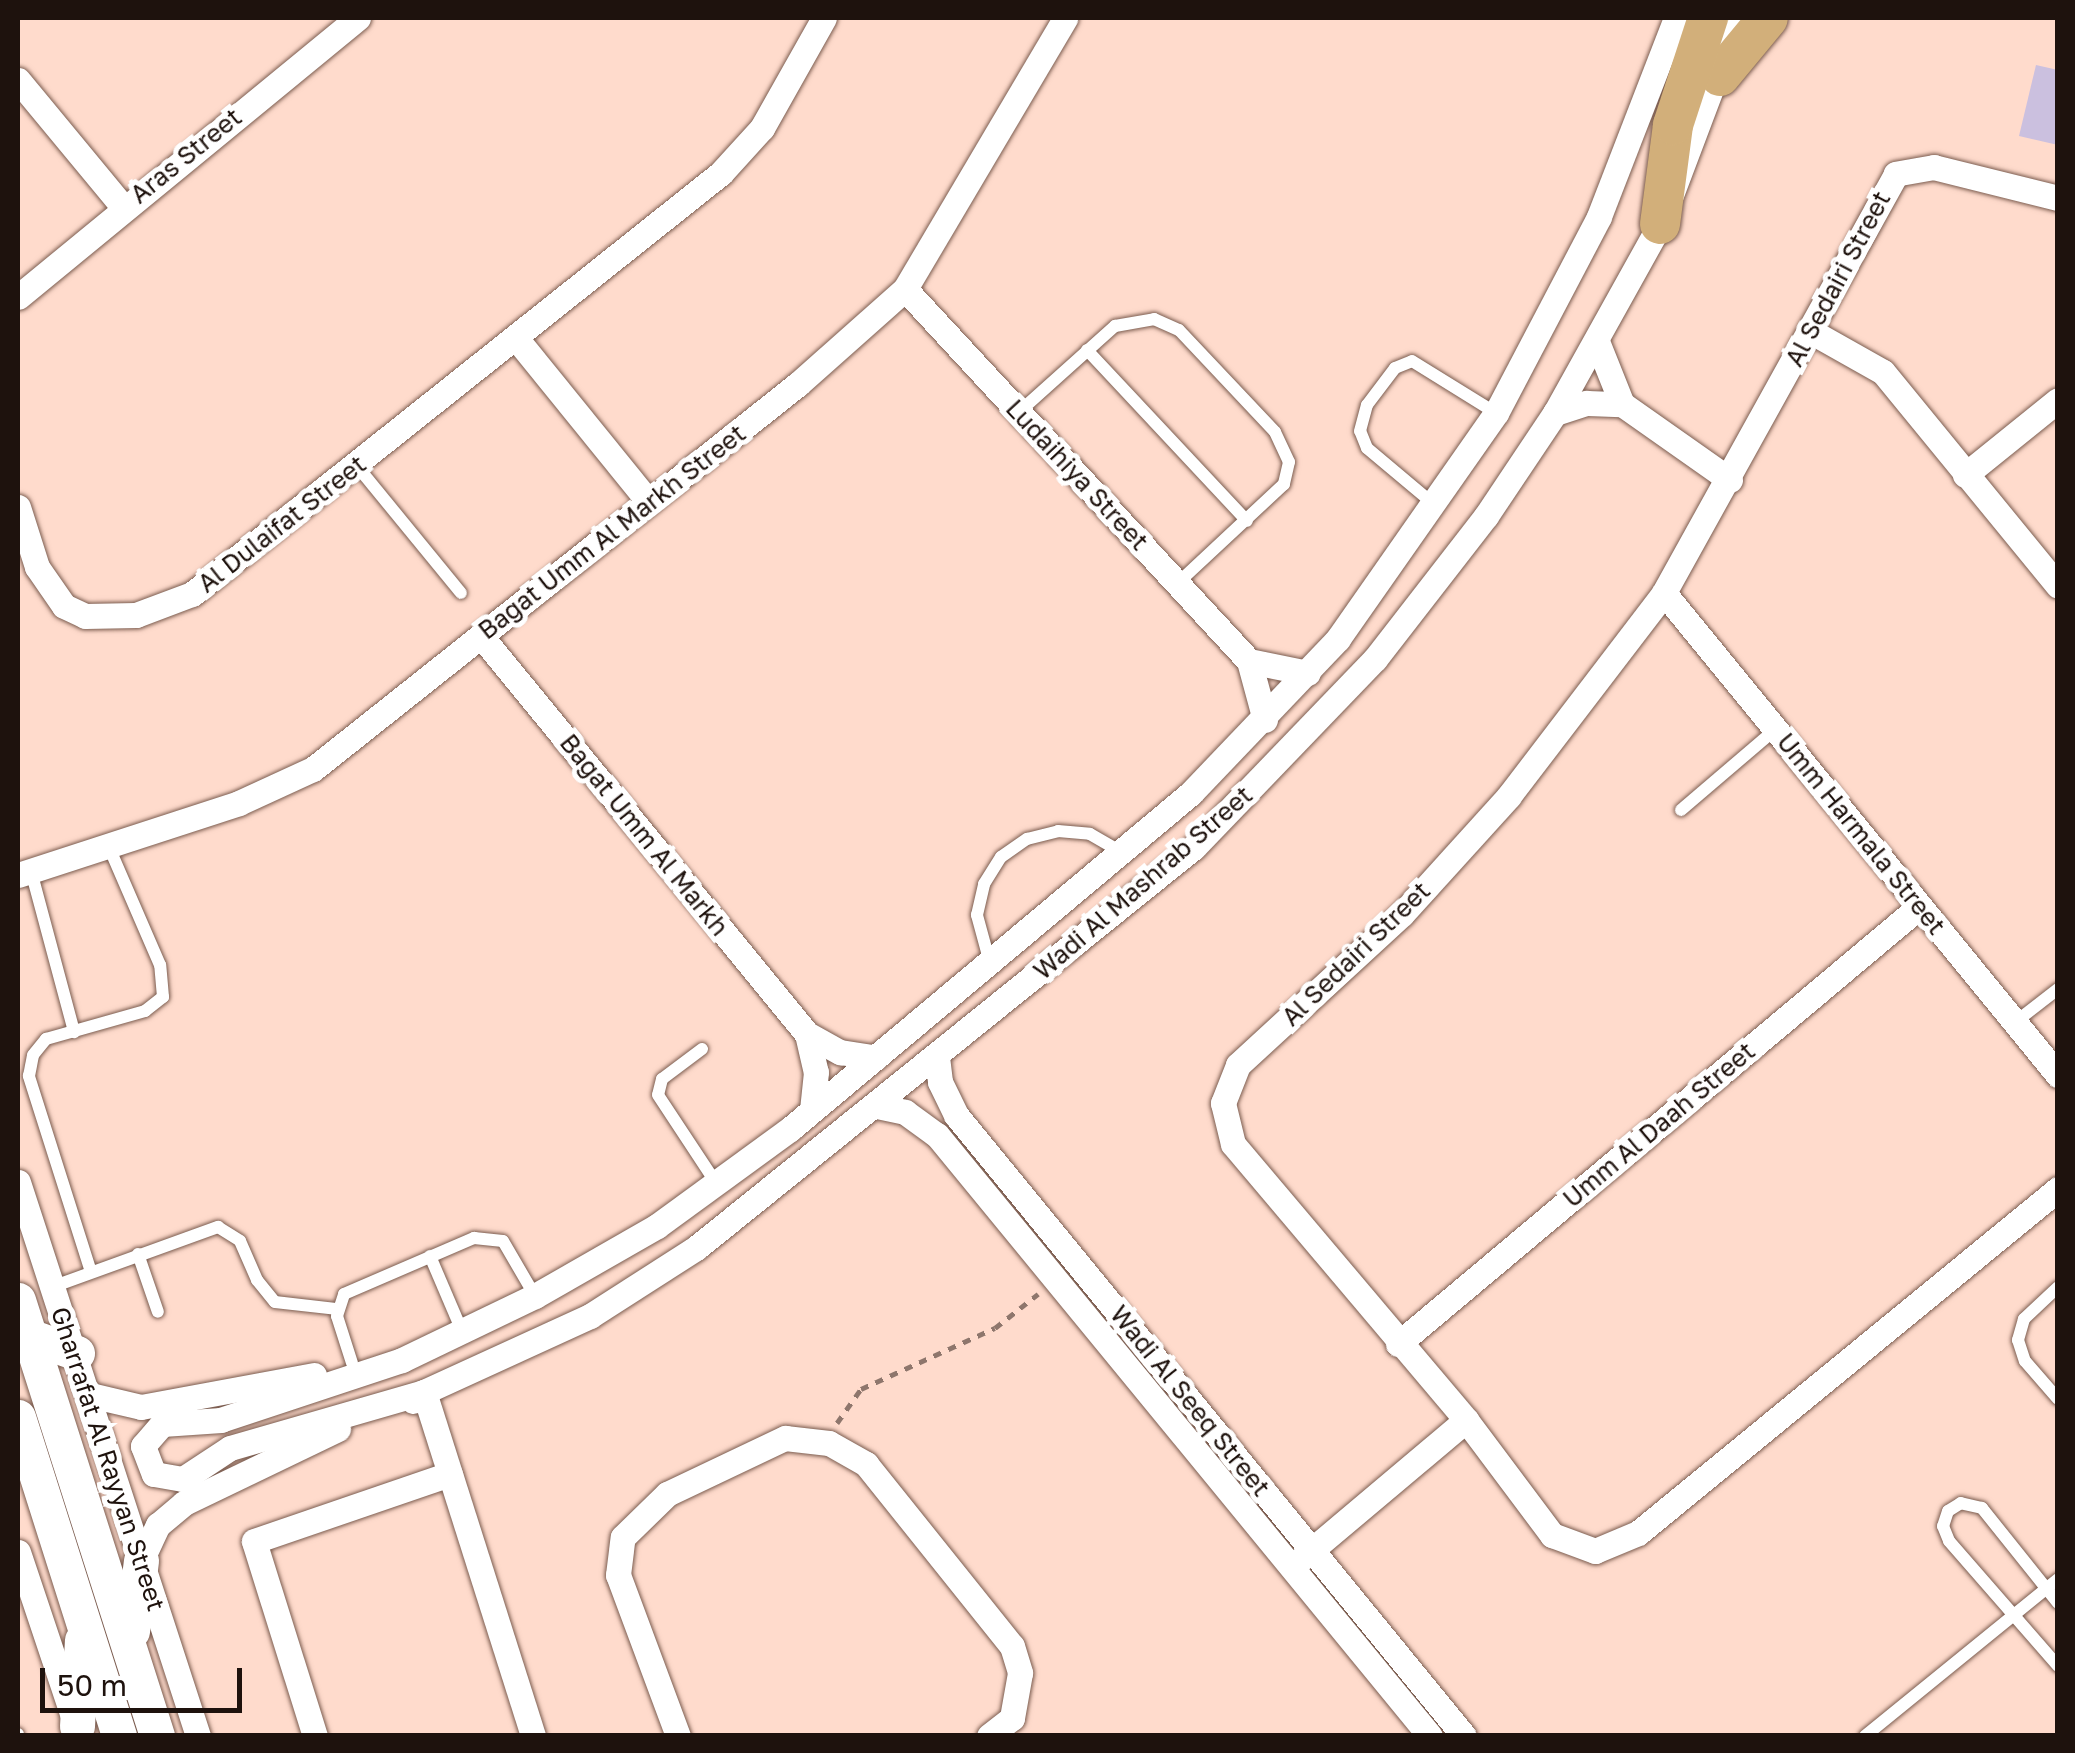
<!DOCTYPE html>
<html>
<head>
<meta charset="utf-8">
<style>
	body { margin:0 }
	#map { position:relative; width:2075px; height:1753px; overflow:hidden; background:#ffdbcc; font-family:"Golos Text",sans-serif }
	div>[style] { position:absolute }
	.building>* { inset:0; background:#cbc0df }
	.path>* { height:5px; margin-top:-2.5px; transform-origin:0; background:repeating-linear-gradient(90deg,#8e766c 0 8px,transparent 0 16px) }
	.roads { filter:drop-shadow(0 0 2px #7b5c4f) drop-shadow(0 0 2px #7b5c4f) }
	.lane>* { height:12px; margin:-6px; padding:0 6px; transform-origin:6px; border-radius:6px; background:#fff }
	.street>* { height:25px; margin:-12.5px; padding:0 12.5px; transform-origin:12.5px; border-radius:12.5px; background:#fff }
	.secondary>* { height:35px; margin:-17.5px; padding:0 17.5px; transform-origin:17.5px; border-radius:17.5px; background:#fff }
	.primary>* { height:40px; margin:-20px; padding:0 20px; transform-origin:20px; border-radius:20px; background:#d2af7a }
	span { translate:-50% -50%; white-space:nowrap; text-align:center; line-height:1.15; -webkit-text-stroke:10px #fff; paint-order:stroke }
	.street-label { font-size:25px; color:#1e120d }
	.frame { position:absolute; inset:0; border:20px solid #1e120d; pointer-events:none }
	.scale { position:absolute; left:40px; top:1668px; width:202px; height:45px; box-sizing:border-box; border:5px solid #1e120d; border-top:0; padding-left:12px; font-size:30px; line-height:35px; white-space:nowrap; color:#1e120d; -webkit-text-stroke:8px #fff; paint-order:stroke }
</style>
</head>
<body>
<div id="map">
	<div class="building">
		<div style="clip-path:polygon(2036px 65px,2058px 70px,2058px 145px,2019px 136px)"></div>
	</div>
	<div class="path">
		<div style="left:837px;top:1423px;width:42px;rotate:-54.8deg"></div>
		<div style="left:861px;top:1389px;width:147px;rotate:-24.5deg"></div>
		<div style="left:995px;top:1328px;width:55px;rotate:-38.3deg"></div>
	</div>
	<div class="roads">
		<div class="lane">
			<div style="left:1087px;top:350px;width:234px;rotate:46.9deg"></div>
			<div style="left:1019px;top:412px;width:129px;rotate:-41.9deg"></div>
			<div style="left:1115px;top:326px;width:40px;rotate:-10deg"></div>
			<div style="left:1154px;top:319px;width:27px;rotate:24deg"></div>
			<div style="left:1179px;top:330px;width:140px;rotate:46.7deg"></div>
			<div style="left:1275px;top:432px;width:33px;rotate:65deg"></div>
			<div style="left:1289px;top:462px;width:23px;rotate:103deg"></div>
			<div style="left:1284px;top:484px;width:145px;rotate:137deg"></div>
			<div style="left:357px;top:466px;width:164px;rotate:50.7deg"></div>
			<div style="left:1436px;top:506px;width:90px;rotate:-140deg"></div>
			<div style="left:1367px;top:448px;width:18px;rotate:-112deg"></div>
			<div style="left:1360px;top:431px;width:27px;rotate:-75deg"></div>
			<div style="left:1367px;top:405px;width:46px;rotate:-52.9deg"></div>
			<div style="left:1395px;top:368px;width:18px;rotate:-22deg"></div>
			<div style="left:1412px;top:361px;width:99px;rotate:31.8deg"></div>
			<div style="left:1681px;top:810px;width:125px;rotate:-40.5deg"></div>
			<div style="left:31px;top:871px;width:167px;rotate:75deg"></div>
			<div style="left:990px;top:963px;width:50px;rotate:-105.2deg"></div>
			<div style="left:977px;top:915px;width:32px;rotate:-77deg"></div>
			<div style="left:984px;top:884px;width:32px;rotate:-58deg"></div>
			<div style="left:1001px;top:857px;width:32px;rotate:-35deg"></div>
			<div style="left:1027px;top:839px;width:32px;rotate:-14deg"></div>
			<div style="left:1058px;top:831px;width:32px;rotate:5deg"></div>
			<div style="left:1090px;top:834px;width:36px;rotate:30deg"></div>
			<div style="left:2014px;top:1023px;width:56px;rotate:-37.7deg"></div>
			<div style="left:702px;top:1049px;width:50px;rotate:143.1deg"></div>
			<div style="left:662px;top:1079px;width:16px;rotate:104deg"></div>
			<div style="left:658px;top:1095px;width:105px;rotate:56.6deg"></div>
			<div style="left:138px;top:1254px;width:61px;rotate:71deg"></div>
			<div style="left:430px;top:1256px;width:82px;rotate:66.9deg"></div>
			<div style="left:91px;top:1272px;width:206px;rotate:-107.6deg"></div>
			<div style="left:29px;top:1076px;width:21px;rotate:-79deg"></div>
			<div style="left:33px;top:1055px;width:21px;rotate:-51deg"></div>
			<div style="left:46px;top:1039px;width:103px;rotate:-15.8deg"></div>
			<div style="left:145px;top:1011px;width:23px;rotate:-38deg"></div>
			<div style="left:163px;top:997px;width:32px;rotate:-95deg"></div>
			<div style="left:160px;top:965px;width:129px;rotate:-113.4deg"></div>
			<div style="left:52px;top:1287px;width:177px;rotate:-19.9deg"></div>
			<div style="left:218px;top:1227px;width:26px;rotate:32deg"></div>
			<div style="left:240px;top:1241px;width:43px;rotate:66.4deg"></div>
			<div style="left:257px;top:1280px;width:28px;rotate:51deg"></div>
			<div style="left:275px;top:1302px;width:61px;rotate:6.5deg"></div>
			<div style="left:2058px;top:1287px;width:47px;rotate:136.7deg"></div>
			<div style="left:2024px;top:1319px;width:22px;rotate:106deg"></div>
			<div style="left:2018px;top:1340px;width:22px;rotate:72deg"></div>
			<div style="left:2025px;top:1361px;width:50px;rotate:49deg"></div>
			<div style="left:352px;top:1363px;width:49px;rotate:-107.7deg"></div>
			<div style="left:337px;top:1316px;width:23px;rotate:-72deg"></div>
			<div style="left:344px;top:1294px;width:142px;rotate:-23.3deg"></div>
			<div style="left:474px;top:1238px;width:29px;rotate:6deg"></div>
			<div style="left:503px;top:1241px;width:64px;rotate:59.8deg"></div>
			<div style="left:2058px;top:1603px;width:122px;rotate:-128.7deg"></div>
			<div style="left:1982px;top:1508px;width:22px;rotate:-167deg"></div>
			<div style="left:1961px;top:1503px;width:15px;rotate:148deg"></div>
			<div style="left:1948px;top:1511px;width:16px;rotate:108deg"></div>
			<div style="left:1943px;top:1526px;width:16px;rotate:68deg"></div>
			<div style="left:1949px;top:1541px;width:166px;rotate:48.9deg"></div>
			<div style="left:18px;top:1734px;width:2px;rotate:90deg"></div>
			<div style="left:1865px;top:1736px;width:249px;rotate:-39.1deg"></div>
		</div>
		<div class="street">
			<div style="left:1676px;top:18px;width:213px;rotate:111.2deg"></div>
			<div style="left:1599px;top:217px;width:221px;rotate:117.7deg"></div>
			<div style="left:1496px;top:413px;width:276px;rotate:125deg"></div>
			<div style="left:1338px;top:639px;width:213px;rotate:133.7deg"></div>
			<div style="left:1191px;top:793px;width:523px;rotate:140.04deg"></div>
			<div style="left:790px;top:1129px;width:165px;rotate:143.9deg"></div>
			<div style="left:657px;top:1226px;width:141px;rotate:150.2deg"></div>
			<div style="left:535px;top:1296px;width:148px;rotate:154.3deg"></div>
			<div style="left:402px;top:1360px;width:191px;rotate:161.7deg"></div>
			<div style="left:221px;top:1420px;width:59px;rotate:176.1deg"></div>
			<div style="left:162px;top:1424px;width:29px;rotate:131deg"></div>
			<div style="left:143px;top:1446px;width:30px;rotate:69deg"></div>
			<div style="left:154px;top:1474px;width:29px;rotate:10deg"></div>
			<div style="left:183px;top:1479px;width:56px;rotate:-33.4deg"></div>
			<div style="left:230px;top:1448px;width:202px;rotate:-16.1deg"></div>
			<div style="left:424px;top:1392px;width:183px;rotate:-24.6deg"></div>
			<div style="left:590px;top:1316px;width:126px;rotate:-32.7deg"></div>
			<div style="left:696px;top:1248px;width:639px;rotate:-38.84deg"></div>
			<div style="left:1194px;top:847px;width:261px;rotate:-46.1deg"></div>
			<div style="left:1375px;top:659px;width:181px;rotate:-52.2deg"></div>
			<div style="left:1486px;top:516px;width:124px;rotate:-56.2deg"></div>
			<div style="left:1555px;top:413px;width:216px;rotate:-60.9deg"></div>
			<div style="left:1660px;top:224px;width:220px;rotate:-69.3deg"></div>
			<div style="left:18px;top:80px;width:165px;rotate:50.4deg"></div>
			<div style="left:2058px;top:198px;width:128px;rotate:-166deg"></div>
			<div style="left:1934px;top:167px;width:39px;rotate:170deg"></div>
			<div style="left:1896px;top:174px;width:479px;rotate:119deg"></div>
			<div style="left:1664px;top:593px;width:255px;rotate:127.4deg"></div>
			<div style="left:1509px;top:796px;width:159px;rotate:132.2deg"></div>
			<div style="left:1402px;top:914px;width:223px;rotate:137.4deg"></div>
			<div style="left:1238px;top:1065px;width:41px;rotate:111.5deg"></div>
			<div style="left:1223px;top:1103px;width:42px;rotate:76.3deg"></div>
			<div style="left:1233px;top:1144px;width:361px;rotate:49.8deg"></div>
			<div style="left:1466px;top:1420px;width:144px;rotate:53.2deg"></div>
			<div style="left:1552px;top:1535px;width:46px;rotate:20.4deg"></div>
			<div style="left:1595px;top:1551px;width:47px;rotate:-22.7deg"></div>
			<div style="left:1638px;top:1533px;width:543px;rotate:-39.32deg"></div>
			<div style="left:905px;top:289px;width:507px;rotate:47.24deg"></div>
			<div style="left:1249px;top:661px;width:61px;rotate:74.8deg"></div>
			<div style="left:18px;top:297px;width:440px;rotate:-39.4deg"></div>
			<div style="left:1812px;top:332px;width:81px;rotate:29.4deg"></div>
			<div style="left:1883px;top:372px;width:276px;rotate:50.7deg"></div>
			<div style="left:516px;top:338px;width:211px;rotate:51deg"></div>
			<div style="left:1598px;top:344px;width:65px;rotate:68.2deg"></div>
			<div style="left:1622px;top:404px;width:132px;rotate:35.1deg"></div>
			<div style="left:1555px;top:413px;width:33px;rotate:-18deg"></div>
			<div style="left:1586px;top:403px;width:36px;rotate:2deg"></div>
			<div style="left:1965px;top:475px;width:119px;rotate:-38.9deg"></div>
			<div style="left:18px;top:507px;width:63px;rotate:72.4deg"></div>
			<div style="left:37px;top:567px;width:47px;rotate:55.3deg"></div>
			<div style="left:64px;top:606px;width:23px;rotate:25deg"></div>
			<div style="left:85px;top:616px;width:51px;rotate:-1.1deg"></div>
			<div style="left:136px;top:615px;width:60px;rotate:-20.6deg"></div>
			<div style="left:192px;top:594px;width:676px;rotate:-38.51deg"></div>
			<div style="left:721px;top:173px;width:61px;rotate:-47.7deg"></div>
			<div style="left:762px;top:128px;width:126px;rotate:-60.6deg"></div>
			<div style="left:1664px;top:593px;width:623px;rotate:50.74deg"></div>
			<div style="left:481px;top:636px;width:514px;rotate:50.68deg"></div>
			<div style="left:807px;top:1034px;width:38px;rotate:29deg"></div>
			<div style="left:840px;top:1052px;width:36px;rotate:9deg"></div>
			<div style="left:1249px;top:661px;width:60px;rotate:11.5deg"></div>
			<div style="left:18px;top:875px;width:232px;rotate:-18deg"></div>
			<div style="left:239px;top:803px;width:81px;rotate:-24.7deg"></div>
			<div style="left:313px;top:769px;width:619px;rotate:-38.44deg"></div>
			<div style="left:798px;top:384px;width:143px;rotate:-41.6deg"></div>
			<div style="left:905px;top:289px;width:315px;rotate:-59.4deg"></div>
			<div style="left:807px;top:1034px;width:39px;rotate:77deg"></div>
			<div style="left:816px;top:1072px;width:38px;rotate:96deg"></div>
			<div style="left:937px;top:1057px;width:25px;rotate:83deg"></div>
			<div style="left:940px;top:1082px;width:37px;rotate:64deg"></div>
			<div style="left:956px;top:1115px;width:802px;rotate:50.72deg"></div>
			<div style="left:877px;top:1106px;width:29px;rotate:12deg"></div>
			<div style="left:905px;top:1112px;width:39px;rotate:36deg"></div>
			<div style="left:937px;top:1135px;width:777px;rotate:50.64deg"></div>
			<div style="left:18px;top:1182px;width:583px;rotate:72deg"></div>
			<div style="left:1398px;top:1344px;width:681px;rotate:-40deg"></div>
			<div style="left:90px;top:1395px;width:52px;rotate:13.2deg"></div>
			<div style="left:141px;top:1407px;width:176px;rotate:-10.5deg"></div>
			<div style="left:413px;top:1401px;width:14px;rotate:-39deg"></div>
			<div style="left:424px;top:1392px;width:361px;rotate:72.4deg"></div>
			<div style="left:18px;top:1552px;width:170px;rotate:71.5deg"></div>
			<div style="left:1301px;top:1559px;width:216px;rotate:-40.1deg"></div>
			<div style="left:141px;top:1561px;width:40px;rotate:-65deg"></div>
			<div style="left:158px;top:1525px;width:34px;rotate:-40deg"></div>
			<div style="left:184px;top:1503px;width:171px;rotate:-25.7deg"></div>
			<div style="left:315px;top:1736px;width:204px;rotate:-107.4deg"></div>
			<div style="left:254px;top:1541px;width:207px;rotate:-18.9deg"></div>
			<div style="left:678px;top:1736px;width:172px;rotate:-110.4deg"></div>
			<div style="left:618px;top:1575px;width:38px;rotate:-83deg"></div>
			<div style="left:623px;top:1537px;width:62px;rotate:-44.3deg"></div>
			<div style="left:667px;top:1494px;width:131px;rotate:-25.4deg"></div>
			<div style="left:785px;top:1438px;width:44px;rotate:6.5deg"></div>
			<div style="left:829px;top:1443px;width:43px;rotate:29.6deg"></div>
			<div style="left:866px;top:1464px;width:233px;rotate:51.3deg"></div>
			<div style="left:1012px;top:1646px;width:28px;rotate:73deg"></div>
			<div style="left:1020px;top:1673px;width:46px;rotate:100.1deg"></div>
			<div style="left:1012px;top:1718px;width:29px;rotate:142deg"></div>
		</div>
		<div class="secondary">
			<div style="left:18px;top:1300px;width:458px;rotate:72.3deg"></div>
			<div style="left:29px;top:1336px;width:51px;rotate:19.5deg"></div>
			<div style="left:18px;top:1417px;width:335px;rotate:72.4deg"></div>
			<div style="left:132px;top:1631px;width:71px;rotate:-82.7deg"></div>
			<div style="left:77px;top:1726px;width:86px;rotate:-86.7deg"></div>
		</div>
		<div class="primary">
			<div style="left:1720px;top:76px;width:75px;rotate:-50.4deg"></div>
			<div style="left:1660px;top:224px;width:100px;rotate:-82.5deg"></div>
			<div style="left:1673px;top:125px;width:113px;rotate:-71.9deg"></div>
		</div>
	</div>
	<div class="street-label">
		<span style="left:186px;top:156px;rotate:-39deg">Aras Street</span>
		<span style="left:1838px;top:279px;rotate:-62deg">Al Sedairi Street</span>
		<span style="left:1077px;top:475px;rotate:47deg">Ludaihiya Street</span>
		<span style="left:282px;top:524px;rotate:-38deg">Al Dulaifat Street</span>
		<span style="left:612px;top:532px;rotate:-38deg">Bagat Umm Al Markh Street</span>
		<span style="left:1861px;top:834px;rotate:51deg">Umm Harmala Street</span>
		<span style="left:644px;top:835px;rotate:51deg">Bagat Umm Al Markh</span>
		<span style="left:1143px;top:883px;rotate:-41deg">Wadi Al Mashrab Street</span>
		<span style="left:1356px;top:954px;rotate:-44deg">Al Sedairi Street</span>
		<span style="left:1659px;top:1125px;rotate:-40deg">Umm Al Daah Street</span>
		<span style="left:1190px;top:1401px;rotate:51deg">Wadi Al Seeq Street</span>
		<span style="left:108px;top:1459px;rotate:72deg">Gharrafat Al Rayyan Street</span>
	</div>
	<div class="frame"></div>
	<div class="scale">50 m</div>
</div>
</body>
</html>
